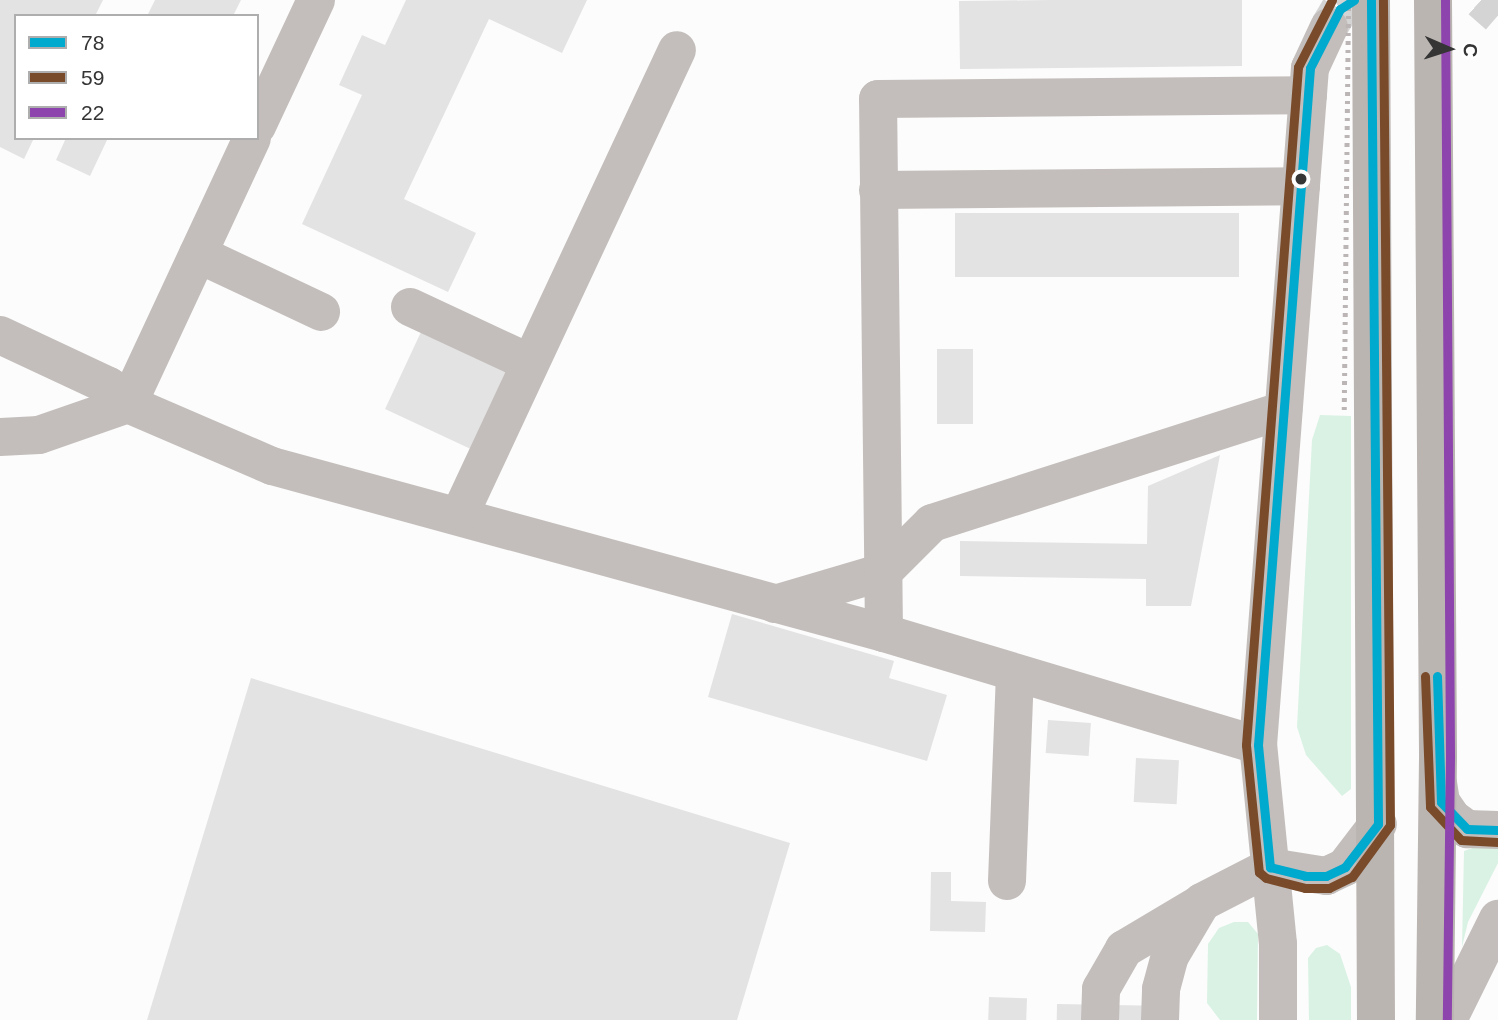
<!DOCTYPE html>
<html>
<head>
<meta charset="utf-8">
<style>
	body { margin:0 }
	#map { position:relative; width:1498px; height:1020px; overflow:hidden; background:#fcfcfc; font-family:Arial,sans-serif }
	div>[style] { position:absolute }
	.green>* { inset:0; background:#d9f2e4 }
	.building>* { inset:0; background:#e3e3e3; transform-origin:0 0 }
	.minor-tunnel>* { height:38px; margin-top:-19px; transform-origin:0; background:repeating-linear-gradient(90deg,#d4d4d4 0 38px,transparent 0 57px) }
	.minor>* { height:38px; margin:-19px; padding:0 19px; transform-origin:19px; border-radius:19px; background:#c3bebb }
	.major>* { height:38px; margin:-19px; padding:0 19px; transform-origin:19px; border-radius:19px; background:#bbb5b2 }
	.path-bridge>* { height:4.5px; margin-top:-2.25px; transform-origin:0; background:repeating-linear-gradient(90deg,#bbb6b5 0 3.5px,transparent 0 8.5px) }
	.bus-1>* { height:9px; margin:-4.5px; padding:0 4.5px; transform-origin:4.5px; border-radius:4.5px; background:#00a9ce }
	.bus-2>* { height:9px; margin:-4.5px; padding:0 4.5px; transform-origin:4.5px; border-radius:4.5px; background:#7a4b2a }
	.bus-3>* { height:9px; margin:-4.5px; padding:0 4.5px; transform-origin:4.5px; border-radius:4.5px; background:#8e44ad }
	.dots>* { width:19px; height:19px; translate:-50% -50%; box-sizing:border-box; border:4px solid #fff; border-radius:50% }
	span { translate:-50% -50%; white-space:nowrap; text-align:center; line-height:1.15; -webkit-text-stroke:5px #fff; paint-order:stroke }
	.legend { position:absolute; left:14px; top:14px; width:245px; height:126px; box-sizing:border-box; background:#fff; border:2px solid #aeaeae; margin:0; padding:9px 12px; list-style:none; font-size:21px; color:#353535 }
	.legend li { display:flex; align-items:center; gap:14px; height:35px }
	.legend b { width:35px; border:2px solid #aeaeae }
	.north { position:absolute; left:1414px; top:14px; width:70px; height:70px; -webkit-text-stroke:5px #fff; paint-order:stroke; rotate:93deg; font-size:19px; font-weight:700; line-height:28px; text-align:center; color:#353535 }
	.north::after { content:''; display:block; margin:auto; width:24px; height:32px; background:#353535; clip-path:polygon(50% 0,100% 100%,50% 72%,0 100%) }
</style>
</head>
<body>
<div id="map">
	<div class="green">
		<div style="clip-path:polygon(1320px 415px,1351px 416px,1351px 789px,1342px 796px,1306px 755px,1297px 727px,1312px 440px)"></div>
		<div style="clip-path:polygon(1498px 839px,1498px 863px,1468px 922px,1462px 947px,1464px 851px)"></div>
		<div style="clip-path:polygon(1234px 922px,1248px 922px,1258px 934px,1257px 1020px,1220px 1020px,1207px 1003px,1208px 944px,1219px 928px)"></div>
		<div style="clip-path:polygon(1327px 945px,1340px 954px,1351px 987px,1351px 1020px,1309px 1020px,1308px 958px,1316px 948px)"></div>
	</div>
	<div class="building">
		<div style="clip-path:polygon(0 0,103px 0,95px 16px,16px 16px,16px 138px,34px 138px,24px 159px,0 147px)"></div>
		<div style="clip-path:polygon(155px 0,241px 0,233px 16px,147px 16px)"></div>
		<div style="clip-path:polygon(406px 0,587px 0,562px 53px,489px 19px,404px 199px,476px 233px,448px 292px,302px 224px,362px 95px,339px 85px,362px 35px,385px 45px)"></div>
		<div style="clip-path:polygon(1051px 0,1242px 0,1242px 66px,960px 69px,959px 1px)"></div>
		<div style="clip-path:polygon(66px 138px,108px 138px,90px 176px,56px 160px)"></div>
		<div style="left:955px;top:213px;width:284px;height:64px"></div>
		<div style="left:421px;top:332px;width:98px;height:85px;rotate:25deg"></div>
		<div style="left:937px;top:349px;width:36px;height:75px"></div>
		<div style="clip-path:polygon(1220px 455px,1191px 606px,1146px 606px,1146px 579px,960px 576px,960px 541px,1147px 544px,1148px 486px)"></div>
		<div style="clip-path:polygon(732px 614px,894px 661px,889px 678px,947px 695px,927px 761px,708px 697px)"></div>
		<div style="clip-path:polygon(251px 678px,790px 843px,737px 1020px,147px 1020px)"></div>
		<div style="left:1048px;top:720px;width:43px;height:33px;rotate:4deg"></div>
		<div style="left:1136px;top:758px;width:43px;height:44px;rotate:3deg"></div>
		<div style="clip-path:polygon(931px 872px,951px 872px,951px 901px,986px 902px,985px 932px,930px 931px)"></div>
		<div style="left:989px;top:997px;width:38px;height:23px;rotate:2deg"></div>
		<div style="left:1057px;top:1004px;width:98px;height:16px;rotate:1deg"></div>
	</div>
	<div class="minor-tunnel">
		<div style="left:1481px;top:0;width:23px;rotate:41deg"></div>
		<div style="left:1329px;top:27px;width:21px;rotate:-59deg"></div>
		<div style="left:1340px;top:9px;width:17px;rotate:-33deg"></div>
	</div>
	<div class="minor">
		<div style="left:257px;top:126px;width:139px;rotate:-64.9deg"></div>
		<div style="left:878px;top:190px;width:423px;rotate:-0.5deg"></div>
		<div style="left:198px;top:254px;width:136px;rotate:25.2deg"></div>
		<div style="left:410px;top:307px;width:132px;rotate:25deg"></div>
		<div style="left:0;top:335px;width:120px;rotate:25.1deg"></div>
		<div style="left:109px;top:386px;width:26px;rotate:43deg"></div>
		<div style="left:128px;top:404px;width:157px;rotate:23.3deg"></div>
		<div style="left:272px;top:466px;width:634px;rotate:15.26deg"></div>
		<div style="left:884px;top:633px;width:390px;rotate:16.7deg"></div>
		<div style="left:0;top:437px;width:39px;rotate:-3deg"></div>
		<div style="left:39px;top:435px;width:94px;rotate:-19.2deg"></div>
		<div style="left:128px;top:404px;width:293px;rotate:-65deg"></div>
		<div style="left:460px;top:514px;width:512px;rotate:-64.94deg"></div>
		<div style="left:775px;top:604px;width:113px;rotate:-16.5deg"></div>
		<div style="left:883px;top:572px;width:69px;rotate:-45deg"></div>
		<div style="left:932px;top:523px;width:369px;rotate:-17.8deg"></div>
		<div style="left:884px;top:633px;width:534px;rotate:-90.64deg"></div>
		<div style="left:878px;top:99px;width:430px;rotate:-0.5deg"></div>
		<div style="left:1438px;top:783px;width:19px;rotate:81deg"></div>
		<div style="left:1441px;top:802px;width:19px;rotate:55deg"></div>
		<div style="left:1452px;top:818px;width:19px;rotate:36deg"></div>
		<div style="left:1467px;top:829px;width:31px;rotate:2deg"></div>
		<div style="left:1007px;top:881px;width:208px;rotate:-87.8deg"></div>
		<div style="left:1100px;top:1020px;width:31px;rotate:-88deg"></div>
		<div style="left:1101px;top:989px;width:46px;rotate:-60.1deg"></div>
		<div style="left:1124px;top:949px;width:86px;rotate:-30.7deg"></div>
		<div style="left:1160px;top:1020px;width:31px;rotate:-88deg"></div>
		<div style="left:1161px;top:989px;width:34px;rotate:-75deg"></div>
		<div style="left:1170px;top:956px;width:63px;rotate:-59.3deg"></div>
		<div style="left:1202px;top:902px;width:76px;rotate:-27.2deg"></div>
		<div style="left:1270px;top:867px;width:57px;rotate:9.1deg"></div>
		<div style="left:1326px;top:876px;width:21px;rotate:-25deg"></div>
		<div style="left:1345px;top:867px;width:54px;rotate:-52.5deg"></div>
		<div style="left:1278px;top:1020px;width:76px;rotate:-90deg"></div>
		<div style="left:1278px;top:944px;width:200px;rotate:-95.7deg"></div>
		<div style="left:1258px;top:745px;width:679px;rotate:-85.61deg"></div>
		<div style="left:1310px;top:68px;width:45px;rotate:-65.1deg"></div>
		<div style="left:1448px;top:1020px;width:113px;rotate:-63.7deg"></div>
	</div>
	<div class="major">
		<div style="left:1371px;top:0;width:1020px;rotate:89.72deg"></div>
		<div style="left:1433px;top:0;width:758px;rotate:89.62deg"></div>
		<div style="left:1438px;top:758px;width:262px;rotate:90.7deg"></div>
	</div>
	<div class="path-bridge">
		<div style="left:1344px;top:410px;width:410px;rotate:-89.4deg"></div>
	</div>
	<div class="bus-1">
		<div style="left:1354px;top:0;width:17px;rotate:147deg"></div>
		<div style="left:1340px;top:9px;width:66px;rotate:117deg"></div>
		<div style="left:1310px;top:68px;width:679px;rotate:94.39deg"></div>
		<div style="left:1258px;top:745px;width:123px;rotate:84.4deg"></div>
		<div style="left:1270px;top:867px;width:36px;rotate:14deg"></div>
		<div style="left:1305px;top:876px;width:21px"></div>
		<div style="left:1326px;top:876px;width:21px;rotate:-25deg"></div>
		<div style="left:1345px;top:867px;width:54px;rotate:-52.5deg"></div>
		<div style="left:1378px;top:824px;width:824px;rotate:-90.49deg"></div>
		<div style="left:1437px;top:676px;width:126px;rotate:88.2deg"></div>
		<div style="left:1441px;top:802px;width:37px;rotate:46deg"></div>
		<div style="left:1467px;top:829px;width:31px;rotate:2deg"></div>
	</div>
	<div class="bus-2">
		<div style="left:1332px;top:0;width:75px;rotate:116.9deg"></div>
		<div style="left:1298px;top:67px;width:680px;rotate:94.39deg"></div>
		<div style="left:1246px;top:745px;width:128px;rotate:84.2deg"></div>
		<div style="left:1259px;top:872px;width:9px;rotate:41deg"></div>
		<div style="left:1266px;top:878px;width:40px;rotate:14.4deg"></div>
		<div style="left:1305px;top:888px;width:24px"></div>
		<div style="left:1329px;top:888px;width:25px;rotate:-26deg"></div>
		<div style="left:1352px;top:877px;width:64px;rotate:-53.8deg"></div>
		<div style="left:1390px;top:825px;width:825px;rotate:-90.49deg"></div>
		<div style="left:1425px;top:676px;width:131px;rotate:87.8deg"></div>
		<div style="left:1430px;top:807px;width:45px;rotate:46.8deg"></div>
		<div style="left:1461px;top:840px;width:37px;rotate:3deg"></div>
	</div>
	<div class="bus-3">
		<div style="left:1445px;top:0;width:758px;rotate:89.62deg"></div>
		<div style="left:1450px;top:758px;width:262px;rotate:90.7deg"></div>
	</div>
	<div class="dots">
		<div style="left:1301px;top:179px;background:#353535"></div>
	</div>
	<ul class="legend">
	<li><b style="height:9px;background:#00a9ce"></b>78</li>
	<li><b style="height:9px;background:#7a4b2a"></b>59</li>
	<li><b style="height:9px;background:#8e44ad"></b>22</li>
	</ul>
	<div class="north">С</div>
</div>
</body>
</html>
